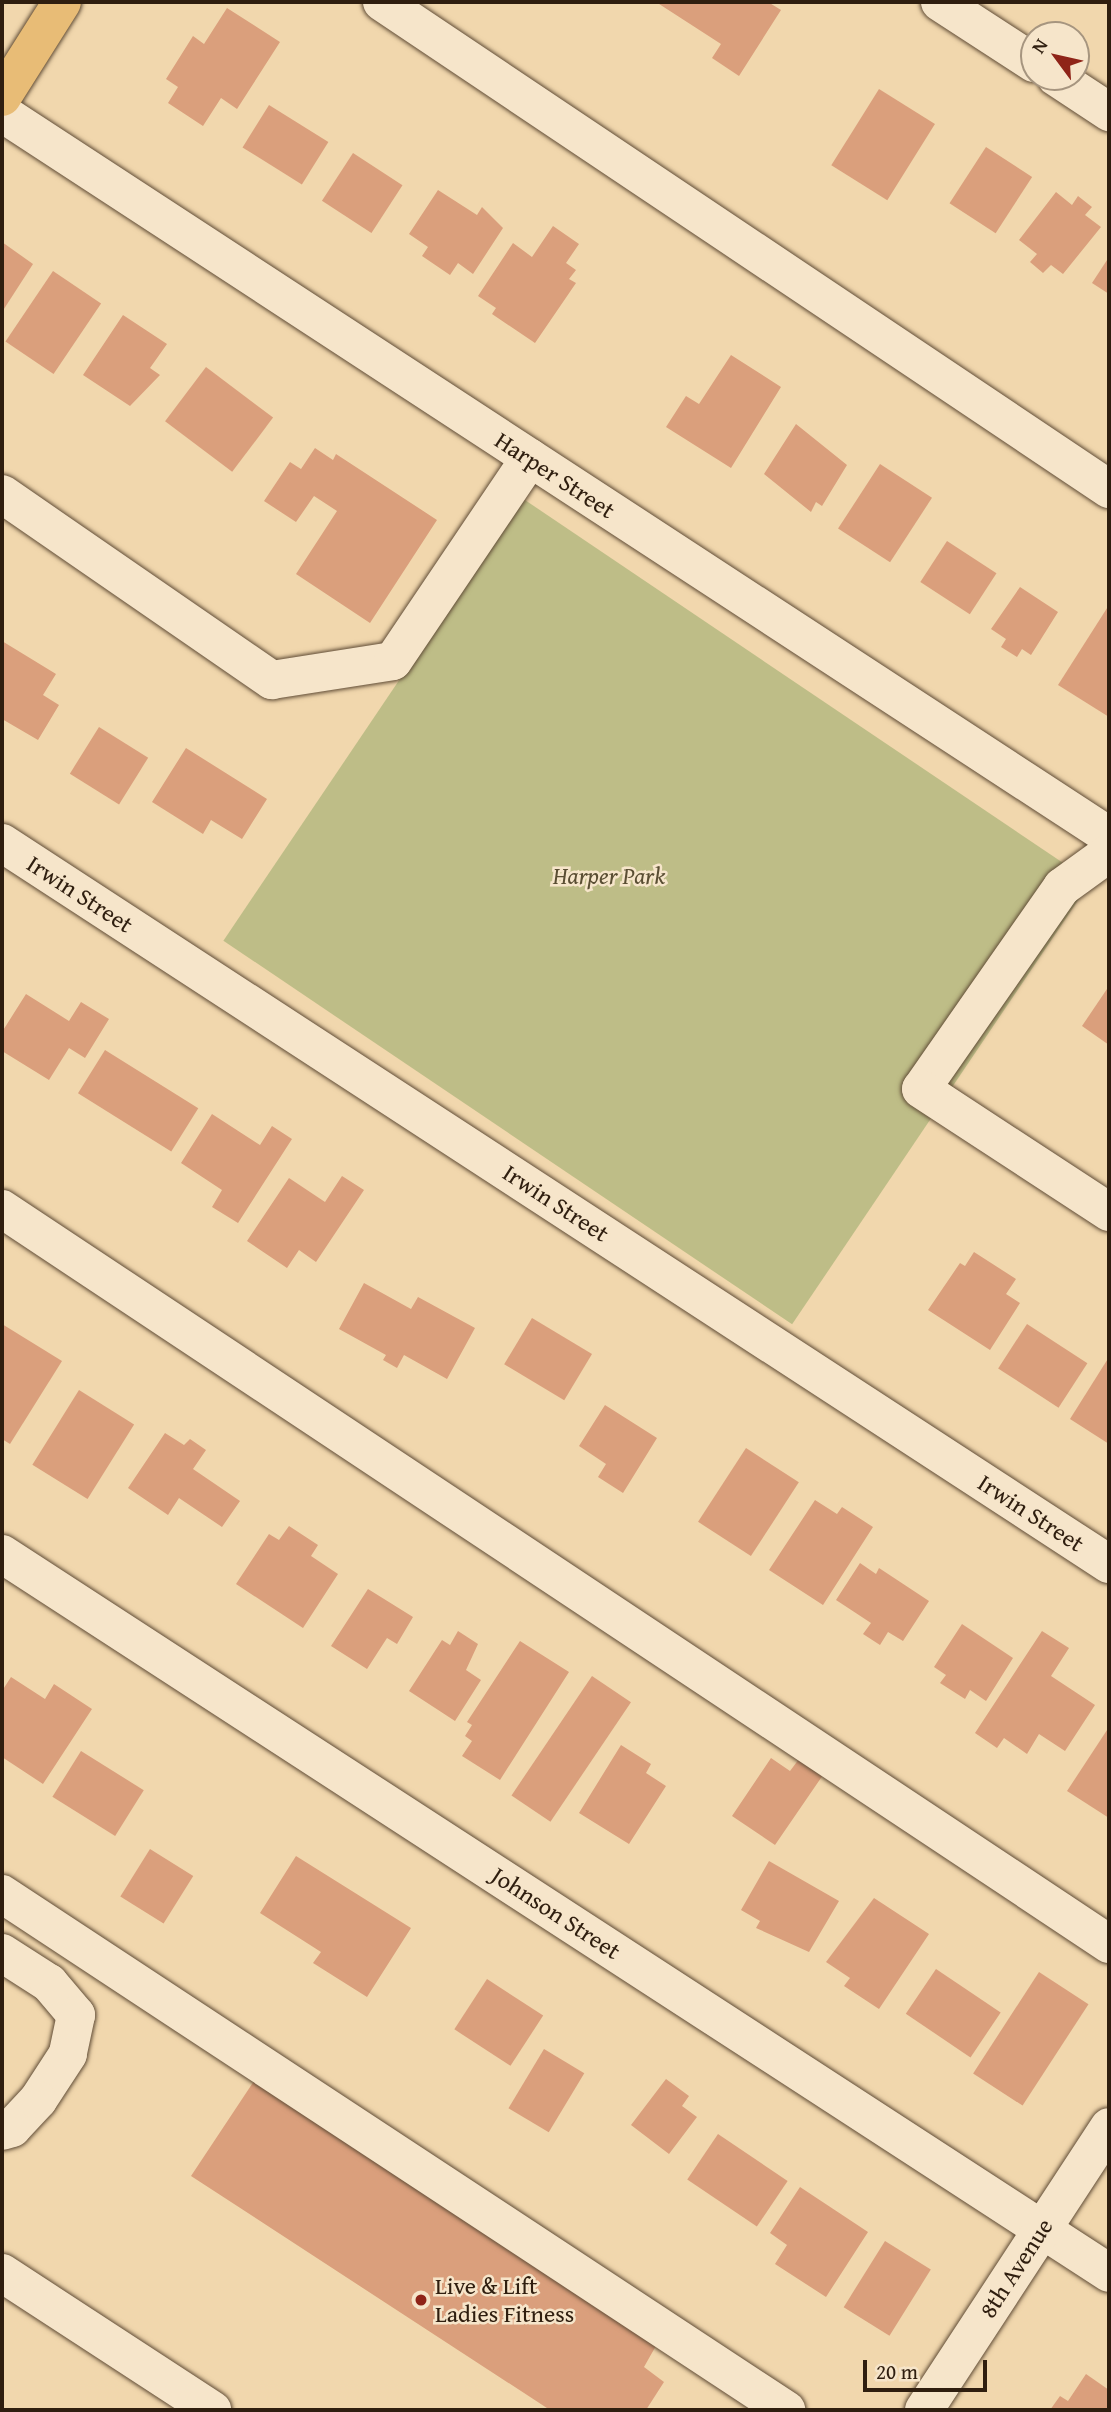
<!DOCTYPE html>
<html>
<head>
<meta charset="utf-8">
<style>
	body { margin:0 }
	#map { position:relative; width:1111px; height:2412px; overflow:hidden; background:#f1d7ad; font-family:"Gentium Book Plus",serif }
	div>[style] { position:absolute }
	.green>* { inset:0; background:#bebd87; transform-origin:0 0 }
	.building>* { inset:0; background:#da9f7c; transform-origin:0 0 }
	.roads { filter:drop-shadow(0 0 2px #604c36) drop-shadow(0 0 2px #604c36) }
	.minor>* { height:38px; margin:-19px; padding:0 19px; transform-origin:19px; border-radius:19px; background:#f6e5ca }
	.major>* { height:38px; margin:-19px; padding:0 19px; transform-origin:19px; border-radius:19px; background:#e8bc76 }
	.dots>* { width:19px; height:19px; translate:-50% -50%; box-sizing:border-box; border:4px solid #f6e5ca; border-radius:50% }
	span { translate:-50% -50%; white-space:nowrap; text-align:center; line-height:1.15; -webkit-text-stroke:5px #f6e5ca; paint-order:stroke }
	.street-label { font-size:24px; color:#2f1e0f }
	.park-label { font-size:24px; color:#5a4e33; font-style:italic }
	.poi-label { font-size:24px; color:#2f1e0f }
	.left { translate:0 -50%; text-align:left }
	.frame { position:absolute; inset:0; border:4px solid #2f1e0f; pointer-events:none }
	.north { position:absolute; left:1020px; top:21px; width:70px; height:70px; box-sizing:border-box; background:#f6e5ca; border:2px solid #a6957f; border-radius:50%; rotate:303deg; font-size:19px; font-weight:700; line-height:28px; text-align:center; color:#2f1e0f }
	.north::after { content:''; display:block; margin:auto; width:24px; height:32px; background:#8f2418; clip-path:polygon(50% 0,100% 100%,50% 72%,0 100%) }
	.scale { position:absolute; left:863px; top:2360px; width:124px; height:32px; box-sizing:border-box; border:4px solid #2f1e0f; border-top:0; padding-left:9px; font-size:21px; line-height:24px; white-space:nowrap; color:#2f1e0f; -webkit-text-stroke:5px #f6e5ca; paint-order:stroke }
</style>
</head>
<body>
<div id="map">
	<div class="green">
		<div style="left:522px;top:498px;width:686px;height:534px;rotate:34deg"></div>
	</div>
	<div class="building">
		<div style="clip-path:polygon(656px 2px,768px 2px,781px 10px,739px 76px,712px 58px,721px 44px)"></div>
		<div style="clip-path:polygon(227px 8px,280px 42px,237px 109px,221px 98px,203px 126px,168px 103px,178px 87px,166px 79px,193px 36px,204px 44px)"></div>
		<div style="left:879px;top:89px;width:66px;height:90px;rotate:32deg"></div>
		<div style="left:269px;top:105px;width:70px;height:50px;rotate:32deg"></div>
		<div style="left:986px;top:147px;width:55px;height:67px;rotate:33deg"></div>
		<div style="left:353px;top:153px;width:59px;height:57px;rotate:33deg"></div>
		<div style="clip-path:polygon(438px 190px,477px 215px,482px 207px,503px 228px,473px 274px,458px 263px,450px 275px,422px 256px,428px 247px,409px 234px)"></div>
		<div style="clip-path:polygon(1056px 192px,1072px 205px,1078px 196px,1092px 207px,1085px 215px,1101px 227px,1063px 274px,1051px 265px,1043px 273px,1030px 262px,1037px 254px,1019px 240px)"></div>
		<div style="clip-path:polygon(553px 226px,579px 244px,566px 263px,576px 270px,569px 279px,576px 283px,535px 343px,492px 314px,496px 308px,478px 296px,513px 243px,532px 257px)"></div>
		<div style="clip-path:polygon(2px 242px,33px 264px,2px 312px)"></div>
		<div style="clip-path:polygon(1109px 257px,1109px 294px,1092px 283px)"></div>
		<div style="left:53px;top:271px;width:58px;height:85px;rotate:34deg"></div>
		<div style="clip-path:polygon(123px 315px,167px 344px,150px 368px,160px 375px,130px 406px,83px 375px)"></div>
		<div style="clip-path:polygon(731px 355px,781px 387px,731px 468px,666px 427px,686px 396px,699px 404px)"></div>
		<div style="left:206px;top:367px;width:84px;height:68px;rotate:37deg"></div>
		<div style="clip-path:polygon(796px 424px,847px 465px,822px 506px,816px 502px,811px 512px,764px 474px)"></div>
		<div style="clip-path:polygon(315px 448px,333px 460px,336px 454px,437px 520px,370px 623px,296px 574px,337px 511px,314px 496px,296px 522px,264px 501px,290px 462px,301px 469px)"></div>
		<div style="left:880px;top:464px;width:62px;height:77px;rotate:33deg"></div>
		<div style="left:947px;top:541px;width:59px;height:49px;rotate:33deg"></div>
		<div style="clip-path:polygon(1020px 587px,1058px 612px,1031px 655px,1022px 649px,1017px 657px,1001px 647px,1006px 639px,991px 629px)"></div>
		<div style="clip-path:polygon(1109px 605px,1109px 717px,1058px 685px)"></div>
		<div style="clip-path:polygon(2px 641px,56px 674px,43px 695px,59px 705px,38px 740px,2px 719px)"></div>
		<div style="left:99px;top:727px;width:58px;height:55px;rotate:32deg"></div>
		<div style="clip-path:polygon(186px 748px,267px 799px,242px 839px,211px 820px,203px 834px,152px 802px)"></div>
		<div style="clip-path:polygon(1109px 986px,1109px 1045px,1082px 1026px)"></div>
		<div style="clip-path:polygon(26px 994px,69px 1021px,81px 1002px,109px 1019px,85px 1058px,69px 1048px,49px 1080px,2px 1051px,2px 1032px)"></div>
		<div style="left:105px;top:1050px;width:110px;height:51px;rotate:32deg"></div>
		<div style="clip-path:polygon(212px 1114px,260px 1145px,272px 1126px,292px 1139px,238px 1223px,212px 1207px,222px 1190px,181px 1163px)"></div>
		<div style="clip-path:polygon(342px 1176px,364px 1190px,316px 1262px,299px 1250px,287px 1268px,247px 1241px,289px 1178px,325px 1202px)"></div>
		<div style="clip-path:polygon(974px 1252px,1016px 1279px,1006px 1294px,1020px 1303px,990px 1350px,928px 1310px,960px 1263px,965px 1266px)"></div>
		<div style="clip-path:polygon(364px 1283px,411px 1309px,418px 1297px,475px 1328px,447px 1379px,404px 1355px,397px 1368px,383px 1360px,386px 1355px,339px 1329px)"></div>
		<div style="left:532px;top:1318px;width:70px;height:54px;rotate:31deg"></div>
		<div style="clip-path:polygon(2px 1324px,62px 1361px,10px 1444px,2px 1439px)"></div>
		<div style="left:1027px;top:1324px;width:72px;height:53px;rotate:33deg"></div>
		<div style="clip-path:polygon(1109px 1357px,1109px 1444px,1070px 1419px)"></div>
		<div style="left:79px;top:1390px;width:65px;height:88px;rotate:32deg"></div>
		<div style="clip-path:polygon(605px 1405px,657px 1438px,623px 1493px,598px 1477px,606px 1464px,579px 1446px)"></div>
		<div style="clip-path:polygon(165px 1433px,184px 1445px,190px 1439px,206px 1450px,193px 1469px,240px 1501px,222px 1527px,179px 1498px,168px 1515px,128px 1488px)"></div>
		<div style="left:746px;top:1448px;width:63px;height:88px;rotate:33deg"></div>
		<div style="clip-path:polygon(815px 1500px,837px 1514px,842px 1507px,873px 1527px,823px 1605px,769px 1570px)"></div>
		<div style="clip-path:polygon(289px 1526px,318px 1545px,311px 1556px,338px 1574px,303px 1628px,236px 1584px,269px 1534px,279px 1540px)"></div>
		<div style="clip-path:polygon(860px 1563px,876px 1574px,879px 1568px,929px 1601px,903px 1641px,888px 1632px,880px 1645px,863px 1634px,871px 1623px,836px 1600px)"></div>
		<div style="clip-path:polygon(368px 1589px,413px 1617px,397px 1644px,387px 1638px,367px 1669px,331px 1646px)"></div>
		<div style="clip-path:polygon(962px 1624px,1013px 1658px,986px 1701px,970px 1690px,965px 1699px,940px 1683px,946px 1675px,934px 1667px)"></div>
		<div style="clip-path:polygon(458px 1631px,478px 1644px,466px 1670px,481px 1680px,455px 1721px,409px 1691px,442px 1640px,450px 1645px)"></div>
		<div style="clip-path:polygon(1042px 1631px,1069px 1648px,1051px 1676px,1095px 1705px,1065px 1751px,1039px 1734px,1027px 1754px,1004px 1738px,997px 1748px,975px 1733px)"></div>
		<div style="clip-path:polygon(520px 1641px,569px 1672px,500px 1780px,462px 1756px,472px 1741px,465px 1736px,472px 1725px,467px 1722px)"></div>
		<div style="left:592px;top:1676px;width:47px;height:144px;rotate:34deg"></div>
		<div style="clip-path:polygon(11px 1677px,45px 1699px,54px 1684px,92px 1709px,43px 1784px,2px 1757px,2px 1691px)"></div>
		<div style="clip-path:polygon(1109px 1727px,1109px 1818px,1067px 1791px)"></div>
		<div style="clip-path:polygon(621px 1745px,651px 1764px,646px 1773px,666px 1786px,629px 1844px,579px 1813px)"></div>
		<div style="left:81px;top:1751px;width:74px;height:54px;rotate:32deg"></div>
		<div style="clip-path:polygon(771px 1758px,790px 1771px,799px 1759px,823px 1775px,775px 1845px,732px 1816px)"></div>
		<div style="left:150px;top:1849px;width:51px;height:56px;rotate:32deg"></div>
		<div style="clip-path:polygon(296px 1856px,411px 1928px,367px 1997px,313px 1963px,321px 1952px,260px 1913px)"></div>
		<div style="clip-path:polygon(769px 1861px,839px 1901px,809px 1952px,756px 1928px,760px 1921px,741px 1910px)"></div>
		<div style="clip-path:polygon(874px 1898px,929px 1934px,879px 2009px,844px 1986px,850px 1978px,826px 1962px)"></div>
		<div style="left:936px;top:1969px;width:78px;height:54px;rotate:34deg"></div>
		<div style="left:1039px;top:1972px;width:59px;height:121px;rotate:33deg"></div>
		<div style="left:487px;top:1979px;width:67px;height:60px;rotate:33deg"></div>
		<div style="left:544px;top:2049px;width:47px;height:69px;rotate:31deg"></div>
		<div style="clip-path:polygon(666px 2079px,689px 2096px,682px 2106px,697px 2117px,669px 2154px,631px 2125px)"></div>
		<div style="clip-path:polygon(254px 2081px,657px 2344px,644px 2367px,664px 2382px,646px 2410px,550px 2410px,191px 2176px)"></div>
		<div style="left:718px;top:2134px;width:84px;height:55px;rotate:34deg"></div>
		<div style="clip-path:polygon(800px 2187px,868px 2232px,826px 2297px,775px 2264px,787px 2245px,770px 2233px)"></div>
		<div style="left:885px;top:2241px;width:54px;height:78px;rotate:32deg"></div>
		<div style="clip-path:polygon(1086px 2374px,1109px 2390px,1109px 2410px,1050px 2410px,1060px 2396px,1068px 2401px)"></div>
	</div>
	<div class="roads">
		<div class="minor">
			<div style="left:382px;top:2px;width:875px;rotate:33.82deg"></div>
			<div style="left:940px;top:2px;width:112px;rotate:33deg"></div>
			<div style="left:1056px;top:77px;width:64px;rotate:33.4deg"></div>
			<div style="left:2px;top:113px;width:1322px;rotate:33.15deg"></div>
			<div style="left:2px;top:494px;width:328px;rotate:34.6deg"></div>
			<div style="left:272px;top:680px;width:122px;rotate:-8.9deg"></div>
			<div style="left:393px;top:661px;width:245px;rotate:-56deg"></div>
			<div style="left:2px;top:843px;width:1321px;rotate:33.08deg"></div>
			<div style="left:1109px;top:853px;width:58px;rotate:144.1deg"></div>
			<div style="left:1062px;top:887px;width:246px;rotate:124.9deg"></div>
			<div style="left:921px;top:1089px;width:225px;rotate:33.2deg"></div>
			<div style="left:2px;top:1209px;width:1329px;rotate:33.58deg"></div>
			<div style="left:2px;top:1554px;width:1320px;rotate:33deg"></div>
			<div style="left:2px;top:1894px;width:939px;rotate:33.35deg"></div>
			<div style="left:2px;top:1953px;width:56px;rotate:32.6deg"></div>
			<div style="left:49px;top:1983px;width:42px;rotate:49.8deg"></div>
			<div style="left:76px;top:2015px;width:40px;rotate:102deg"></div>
			<div style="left:68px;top:2054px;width:55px;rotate:123.1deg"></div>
			<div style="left:38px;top:2100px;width:38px;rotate:133deg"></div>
			<div style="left:12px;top:2128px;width:10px;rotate:163deg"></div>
			<div style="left:2px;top:2273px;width:251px;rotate:33.1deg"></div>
			<div style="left:924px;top:2410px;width:338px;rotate:-56.8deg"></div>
		</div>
		<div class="major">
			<div style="left:2px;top:97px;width:112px;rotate:-57.7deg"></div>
		</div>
	</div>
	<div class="dots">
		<div style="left:421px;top:2300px;background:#8f2418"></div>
	</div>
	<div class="street-label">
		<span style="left:555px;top:475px;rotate:33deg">Harper Street</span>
		<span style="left:80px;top:894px;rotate:33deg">Irwin Street</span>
		<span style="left:556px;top:1203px;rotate:33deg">Irwin Street</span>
		<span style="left:1031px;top:1513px;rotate:33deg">Irwin Street</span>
		<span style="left:556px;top:1913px;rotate:33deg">Johnson Street</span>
		<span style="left:1016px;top:2268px;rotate:-57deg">8th Avenue</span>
	</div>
	<div class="park-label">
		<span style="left:609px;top:876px">Harper Park</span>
	</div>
	<div class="poi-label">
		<span class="left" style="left:435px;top:2300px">Live &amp; Lift<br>Ladies Fitness</span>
	</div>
	<div class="frame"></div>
	<div class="north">N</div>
	<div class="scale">20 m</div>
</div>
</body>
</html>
